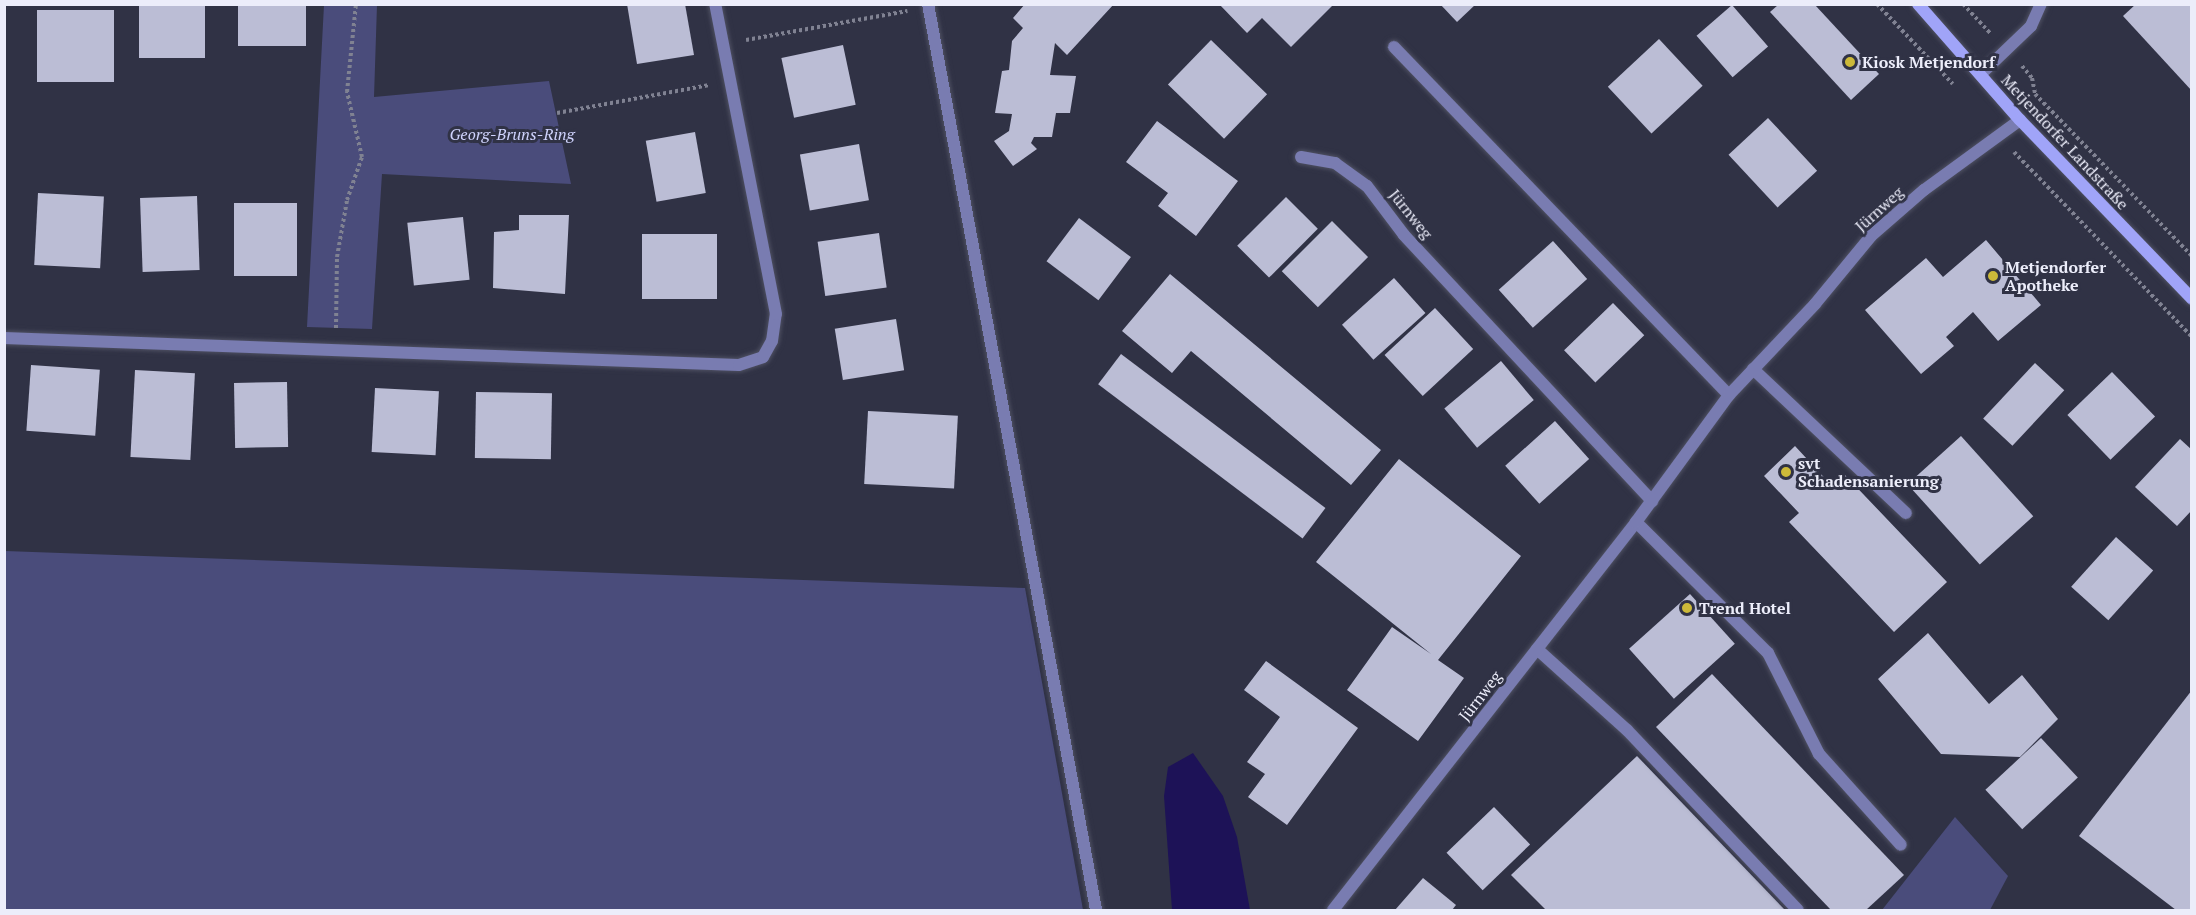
<!DOCTYPE html>
<html>
<head>
<meta charset="utf-8">
<style>
	body { margin:0 }
	#map { position:relative; width:2196px; height:915px; overflow:hidden; background:#303245; font-family:"PT Serif",serif }
	div>[style] { position:absolute }
	.green>* { inset:0; background:#4a4c7b }
	.water>* { inset:0; background:#1d1257 }
	.building>* { inset:0; background:#bbbdd5; transform-origin:0 0 }
	.path>* { height:4px; margin-top:-2px; transform-origin:0; background:repeating-linear-gradient(90deg,#808292 0 3px,transparent 0 6px) }
	.roads { filter:drop-shadow(0 0 2px #4e5062) drop-shadow(0 0 2px #4e5062) }
	.lane>* { height:12px; margin:-6px; padding:0 6px; transform-origin:6px; border-radius:6px; background:#797cb1 }
	.street>* { height:12px; margin:-6px; padding:0 6px; transform-origin:6px; border-radius:6px; background:#797cb1 }
	.secondary>* { height:12px; margin:-6px; padding:0 6px; transform-origin:6px; border-radius:6px; background:#a0a4f8 }
	.dots>* { width:16px; height:16px; translate:-50% -50%; box-sizing:border-box; border:3px solid #303245; border-radius:50% }
	span { translate:-50% -50%; white-space:nowrap; text-align:center; line-height:1.15; -webkit-text-stroke:6px #303245; paint-order:stroke }
	.poi-label { font-size:16px; color:#ecedfa; font-weight:700 }
	.left { translate:0 -50%; text-align:left }
	.park-label { font-size:16px; color:#cfd3fd; font-style:italic }
	.street-label { font-size:16px; color:#ecedfa }
	.frame { position:absolute; inset:0; border:6px solid #ecedfa; pointer-events:none }
</style>
</head>
<body>
<div id="map">
	<div class="green">
		<div style="clip-path:polygon(324px 5px,377px 5px,374px 97px,549px 81px,571px 184px,382px 174px,372px 329px,307px 327px)"></div>
		<div style="clip-path:polygon(5px 551px,1025px 588px,1083px 910px,5px 910px)"></div>
		<div style="clip-path:polygon(1955px 817px,2008px 876px,1990px 910px,1882px 910px)"></div>
	</div>
	<div class="water">
		<div style="clip-path:polygon(1193px 753px,1223px 796px,1237px 837px,1250px 910px,1172px 910px,1164px 796px,1168px 767px)"></div>
	</div>
	<div class="building">
		<div style="left:139px;top:4px;width:66px;height:54px"></div>
		<div style="left:238px;top:4px;width:68px;height:42px"></div>
		<div style="clip-path:polygon(627px 4px,685px 4px,694px 55px,637px 64px)"></div>
		<div style="clip-path:polygon(1025px 4px,1114px 4px,1067px 55px,1055px 43px,1050px 75px,1076px 76px,1070px 113px,1056px 113px,1052px 137px,1034px 137px,1031px 143px,1037px 149px,1013px 166px,994px 141px,1009px 131px,1012px 114px,995px 113px,1002px 71px,1009px 70px,1012px 41px,1023px 28px,1013px 18px)"></div>
		<div style="clip-path:polygon(1219px 4px,1330px 4px,1332px 6px,1291px 47px,1262px 18px,1247px 33px)"></div>
		<div style="clip-path:polygon(1440px 4px,1476px 4px,1457px 22px)"></div>
		<div style="clip-path:polygon(2136px 4px,2192px 4px,2192px 91px,2123px 16px)"></div>
		<div style="left:1732px;top:5px;width:55px;height:47px;rotate:49deg"></div>
		<div style="clip-path:polygon(1778px 5px,1815px 5px,1879px 74px,1851px 100px,1770px 12px)"></div>
		<div style="left:37px;top:10px;width:77px;height:72px"></div>
		<div style="left:1659px;top:39px;width:64px;height:70px;rotate:47deg"></div>
		<div style="left:1211px;top:40px;width:78px;height:62px;rotate:44deg"></div>
		<div style="left:843px;top:45px;width:61px;height:63px;rotate:78deg"></div>
		<div style="left:1768px;top:118px;width:72px;height:54px;rotate:47deg"></div>
		<div style="clip-path:polygon(1157px 121px,1238px 181px,1196px 236px,1158px 206px,1168px 193px,1126px 162px)"></div>
		<div style="left:695px;top:132px;width:62px;height:50px;rotate:80deg"></div>
		<div style="left:859px;top:144px;width:57px;height:60px;rotate:80deg"></div>
		<div style="left:38px;top:193px;width:66px;height:72px;rotate:3deg"></div>
		<div style="left:197px;top:196px;width:74px;height:57px;rotate:88deg"></div>
		<div style="left:1286px;top:197px;width:45px;height:69px;rotate:45deg"></div>
		<div style="left:234px;top:203px;width:63px;height:73px"></div>
		<div style="clip-path:polygon(519px 215px,569px 215px,565px 294px,493px 288px,494px 232px,519px 230px)"></div>
		<div style="left:463px;top:217px;width:63px;height:56px;rotate:84deg"></div>
		<div style="left:1079px;top:218px;width:65px;height:54px;rotate:37deg"></div>
		<div style="left:1332px;top:221px;width:51px;height:71px;rotate:45deg"></div>
		<div style="left:879px;top:233px;width:55px;height:62px;rotate:82deg"></div>
		<div style="left:642px;top:234px;width:75px;height:65px"></div>
		<div style="clip-path:polygon(1986px 240px,2041px 305px,1998px 341px,1973px 312px,1946px 337px,1954px 346px,1921px 374px,1865px 310px,1926px 258px,1943px 277px)"></div>
		<div style="left:1553px;top:241px;width:51px;height:73px;rotate:48deg"></div>
		<div style="clip-path:polygon(1170px 274px,1381px 450px,1351px 485px,1191px 351px,1172px 373px,1122px 331px)"></div>
		<div style="left:1394px;top:278px;width:47px;height:70px;rotate:48deg"></div>
		<div style="left:1613px;top:303px;width:45px;height:68px;rotate:46deg"></div>
		<div style="left:1435px;top:308px;width:56px;height:69px;rotate:47deg"></div>
		<div style="left:896px;top:319px;width:52px;height:62px;rotate:81deg"></div>
		<div style="left:1121px;top:354px;width:256px;height:38px;rotate:37deg"></div>
		<div style="left:1501px;top:361px;width:51px;height:74px;rotate:50deg"></div>
		<div style="left:2035px;top:363px;width:40px;height:76px;rotate:43deg"></div>
		<div style="left:31px;top:365px;width:69px;height:66px;rotate:4deg"></div>
		<div style="left:135px;top:370px;width:60px;height:87px;rotate:3deg"></div>
		<div style="left:2112px;top:372px;width:62px;height:62px;rotate:46deg"></div>
		<div style="left:287px;top:382px;width:65px;height:53px;rotate:89deg"></div>
		<div style="left:375px;top:388px;width:64px;height:64px;rotate:3deg"></div>
		<div style="left:476px;top:392px;width:76px;height:66px;rotate:1deg"></div>
		<div style="left:868px;top:411px;width:90px;height:73px;rotate:3deg"></div>
		<div style="left:1555px;top:421px;width:51px;height:67px;rotate:48deg"></div>
		<div style="left:1961px;top:436px;width:108px;height:72px;rotate:48deg"></div>
		<div style="clip-path:polygon(2180px 439px,2192px 450px,2192px 510px,2177px 526px,2135px 487px)"></div>
		<div style="clip-path:polygon(1795px 446px,1832px 486px,1844px 474px,1947px 582px,1894px 632px,1789px 522px,1799px 513px,1764px 476px)"></div>
		<div style="clip-path:polygon(1399px 459px,1521px 556px,1438px 660px,1464px 678px,1418px 741px,1347px 690px,1392px 627px,1431px 654px,1316px 562px)"></div>
		<div style="left:2116px;top:537px;width:50px;height:67px;rotate:42deg"></div>
		<div style="left:1690px;top:594px;width:67px;height:82px;rotate:48deg"></div>
		<div style="clip-path:polygon(1928px 633px,1989px 704px,2022px 675px,2058px 719px,2020px 757px,1941px 754px,1878px 679px)"></div>
		<div style="clip-path:polygon(1266px 661px,1358px 728px,1287px 825px,1248px 797px,1265px 774px,1247px 762px,1280px 717px,1244px 690px)"></div>
		<div style="clip-path:polygon(1712px 674px,1904px 875px,1866px 910px,1831px 910px,1656px 727px)"></div>
		<div style="clip-path:polygon(2192px 690px,2192px 910px,2176px 910px,2079px 836px)"></div>
		<div style="left:2041px;top:738px;width:54px;height:76px;rotate:47deg"></div>
		<div style="clip-path:polygon(1637px 756px,1785px 910px,1546px 910px,1511px 875px)"></div>
		<div style="left:1494px;top:807px;width:52px;height:66px;rotate:46deg"></div>
		<div style="clip-path:polygon(1423px 878px,1456px 905px,1452px 910px,1395px 910px)"></div>
	</div>
	<div class="path">
		<div style="left:1877px;top:4px;width:110px;rotate:46.5deg"></div>
		<div style="left:1963px;top:4px;width:40px;rotate:47deg"></div>
		<div style="left:746px;top:40px;width:164px;rotate:-10.2deg"></div>
		<div style="left:2022px;top:66px;width:16px;rotate:50deg"></div>
		<div style="left:2032px;top:78px;width:16px;rotate:79deg"></div>
		<div style="left:2035px;top:94px;width:226px;rotate:45.9deg"></div>
		<div style="left:557px;top:113px;width:155px;rotate:-10.4deg"></div>
		<div style="left:2014px;top:152px;width:257px;rotate:46.1deg"></div>
		<div style="left:336px;top:328px;width:71px;rotate:-89.2deg"></div>
		<div style="left:337px;top:257px;width:58px;rotate:-80deg"></div>
		<div style="left:347px;top:200px;width:46px;rotate:-70.8deg"></div>
		<div style="left:362px;top:157px;width:67px;rotate:-103deg"></div>
		<div style="left:347px;top:92px;width:88px;rotate:-84.2deg"></div>
	</div>
	<div class="roads">
		<div class="lane">
			<div style="left:1394px;top:47px;width:483px;rotate:46.1deg"></div>
			<div style="left:1301px;top:157px;width:35px;rotate:10deg"></div>
			<div style="left:1335px;top:163px;width:39px;rotate:36deg"></div>
			<div style="left:1367px;top:186px;width:61px;rotate:52.9deg"></div>
			<div style="left:1404px;top:235px;width:364px;rotate:47deg"></div>
			<div style="left:1753px;top:369px;width:210px;rotate:43.3deg"></div>
			<div style="left:1636px;top:522px;width:186px;rotate:44.8deg"></div>
			<div style="left:1768px;top:653px;width:113px;rotate:63.2deg"></div>
			<div style="left:1819px;top:754px;width:122px;rotate:48deg"></div>
			<div style="left:1537px;top:649px;width:121px;rotate:42deg"></div>
			<div style="left:1627px;top:730px;width:248px;rotate:46.5deg"></div>
		</div>
		<div class="street">
			<div style="left:928px;top:4px;width:921px;rotate:79.49deg"></div>
			<div style="left:1981px;top:74px;width:69px;rotate:-43.8deg"></div>
			<div style="left:2031px;top:26px;width:24px;rotate:-66deg"></div>
			<div style="left:4px;top:338px;width:735px;rotate:2.1deg"></div>
			<div style="left:739px;top:365px;width:25px;rotate:-18deg"></div>
			<div style="left:763px;top:357px;width:18px;rotate:-61deg"></div>
			<div style="left:772px;top:341px;width:27px;rotate:-82deg"></div>
			<div style="left:776px;top:314px;width:316px;rotate:-101.1deg"></div>
			<div style="left:1333px;top:910px;width:492px;rotate:-52deg"></div>
			<div style="left:1636px;top:522px;width:157px;rotate:-53.8deg"></div>
			<div style="left:1729px;top:395px;width:125px;rotate:-46.6deg"></div>
			<div style="left:1815px;top:304px;width:88px;rotate:-50.5deg"></div>
			<div style="left:1871px;top:236px;width:70px;rotate:-41deg"></div>
			<div style="left:1924px;top:190px;width:119px;rotate:-36.1deg"></div>
		</div>
		<div class="secondary">
			<div style="left:1918px;top:4px;width:154px;rotate:48.7deg"></div>
			<div style="left:2020px;top:120px;width:248px;rotate:46.1deg"></div>
		</div>
	</div>
	<div class="dots">
		<div style="left:1850px;top:62px;background:#ccb939"></div>
		<div style="left:1993px;top:276px;background:#ccb939"></div>
		<div style="left:1786px;top:472px;background:#ccb939"></div>
		<div style="left:1687px;top:608px;background:#ccb939"></div>
	</div>
	<div class="poi-label">
		<span class="left" style="left:1862px;top:62px">Kiosk Metjendorf</span>
		<span class="left" style="left:2005px;top:276px">Metjendorfer<br>Apotheke</span>
		<span class="left" style="left:1798px;top:472px">svt<br>Schadensanierung</span>
		<span class="left" style="left:1699px;top:608px">Trend Hotel</span>
	</div>
	<div class="park-label">
		<span style="left:512px;top:134px">Georg-Bruns-Ring</span>
	</div>
	<div class="street-label">
		<span style="left:2065px;top:142px;rotate:47deg">Metjendorfer Landstraße</span>
		<span style="left:1879px;top:209px;rotate:-42deg">Jürnweg</span>
		<span style="left:1411px;top:214px;rotate:51deg">Jürnweg</span>
		<span style="left:1480px;top:696px;rotate:-52deg">Jürnweg</span>
	</div>
	<div class="frame"></div>
</div>
</body>
</html>
